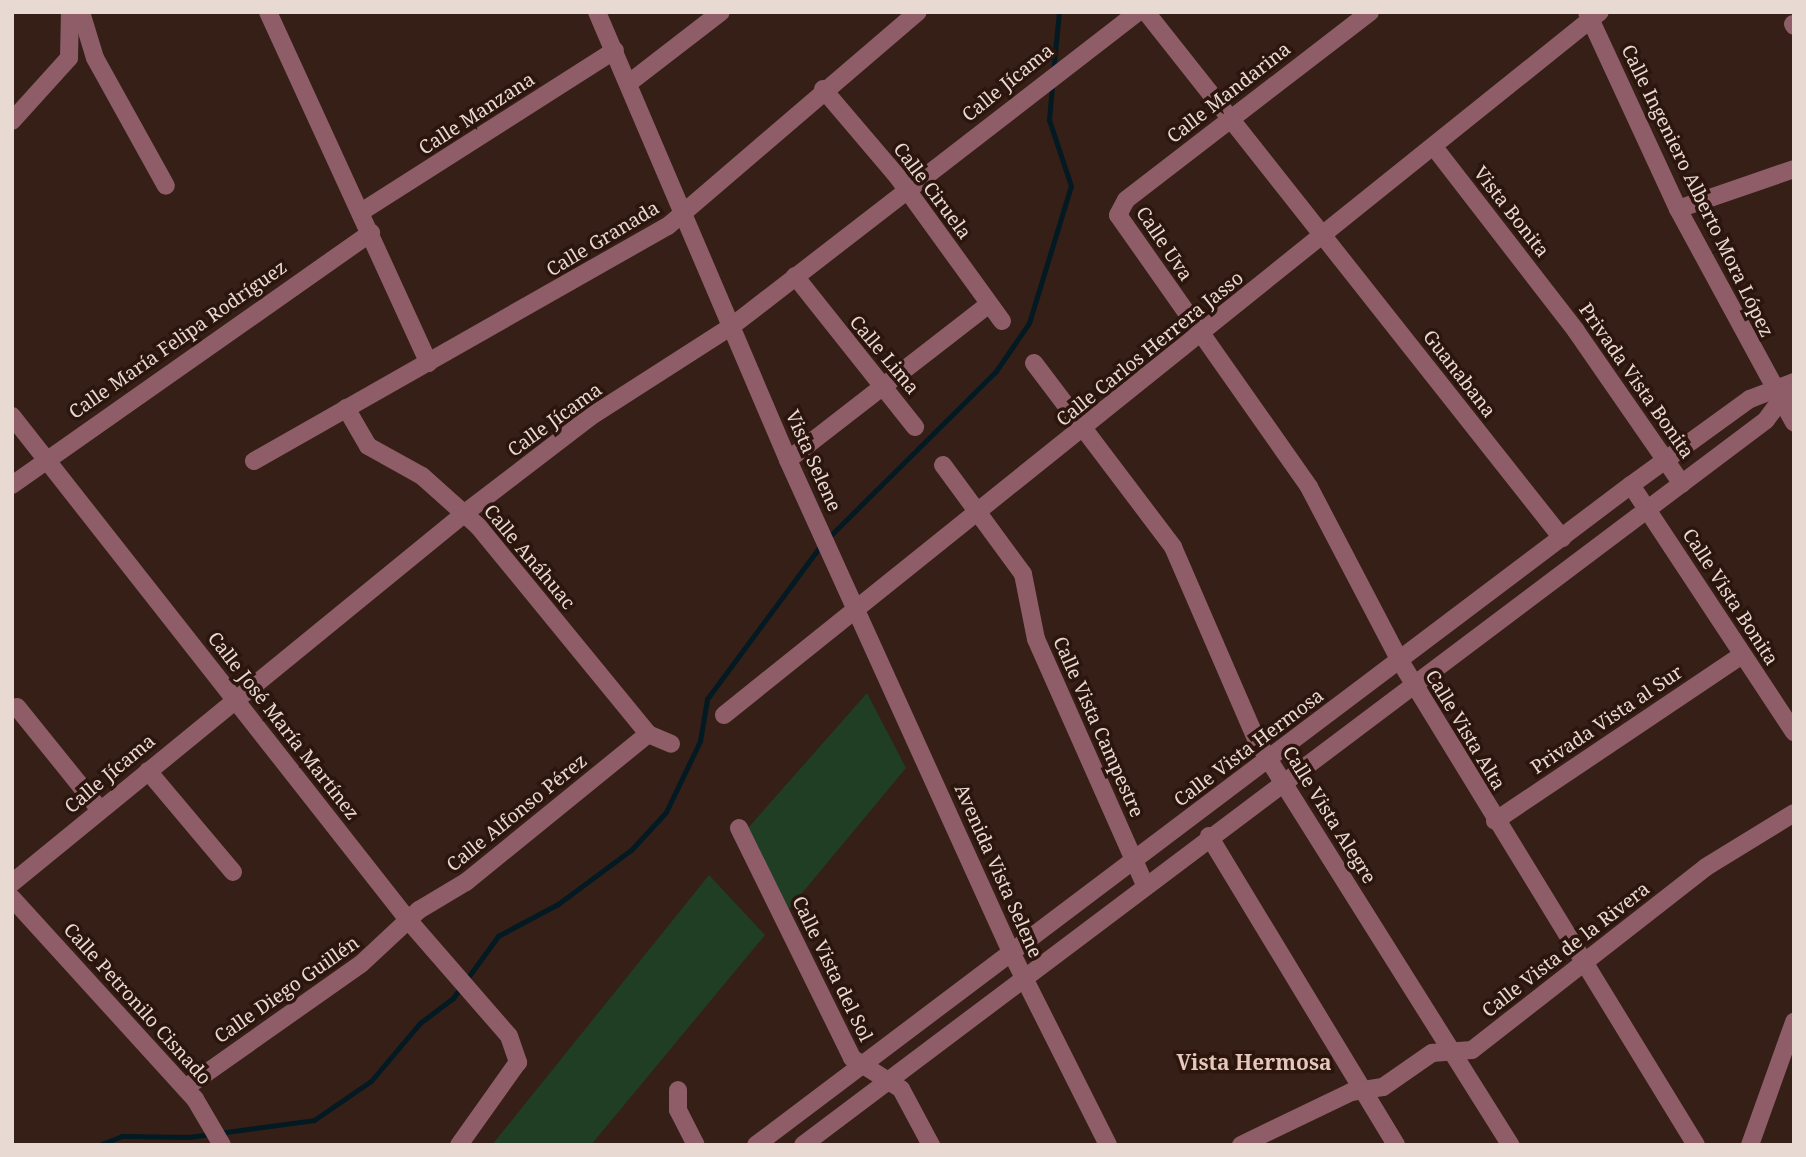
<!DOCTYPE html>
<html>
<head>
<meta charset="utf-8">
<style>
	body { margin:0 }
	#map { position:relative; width:1806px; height:1157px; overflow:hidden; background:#351f16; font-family:"Noto Serif",serif }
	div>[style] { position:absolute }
	.green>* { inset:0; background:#1f3e24 }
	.stream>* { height:5px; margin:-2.5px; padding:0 2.5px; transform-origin:2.5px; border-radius:2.5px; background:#031a23 }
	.minor>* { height:18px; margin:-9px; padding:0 9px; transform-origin:9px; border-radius:9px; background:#8e5d68 }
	span { translate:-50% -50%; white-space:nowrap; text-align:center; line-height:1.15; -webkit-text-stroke:7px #2b150c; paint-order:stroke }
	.street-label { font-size:19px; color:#e9d9d3 }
	.neighbourhood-label { font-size:21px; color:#e6c7bb; font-weight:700 }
	.frame { position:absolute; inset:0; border:14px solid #e9d9d3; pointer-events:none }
</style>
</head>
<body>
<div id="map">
	<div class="green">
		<div style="clip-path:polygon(867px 693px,906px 768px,788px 910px,748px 828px)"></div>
		<div style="clip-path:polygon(709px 875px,765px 935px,591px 1145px,492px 1145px)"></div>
	</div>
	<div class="stream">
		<div style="left:1053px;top:72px;width:60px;rotate:-84.3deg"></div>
		<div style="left:828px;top:538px;width:237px;rotate:-44.8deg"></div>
		<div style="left:996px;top:371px;width:58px;rotate:-55.5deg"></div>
		<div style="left:1029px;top:323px;width:143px;rotate:-73deg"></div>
		<div style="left:1071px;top:186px;width:70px;rotate:-108.4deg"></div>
		<div style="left:1049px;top:120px;width:35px;rotate:-85deg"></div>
		<div style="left:99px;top:1145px;width:25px;rotate:-21deg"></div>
		<div style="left:122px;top:1136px;width:67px;rotate:0.9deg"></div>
		<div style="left:189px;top:1137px;width:126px;rotate:-7.7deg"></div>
		<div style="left:314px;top:1120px;width:69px;rotate:-34.4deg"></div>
		<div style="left:371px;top:1081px;width:76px;rotate:-49.8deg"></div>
		<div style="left:420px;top:1023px;width:41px;rotate:-37.1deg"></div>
		<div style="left:453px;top:998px;width:77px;rotate:-54deg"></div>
		<div style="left:498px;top:936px;width:68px;rotate:-28.1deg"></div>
		<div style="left:558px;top:904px;width:92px;rotate:-36.6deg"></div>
		<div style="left:632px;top:849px;width:50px;rotate:-47.4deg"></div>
		<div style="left:666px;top:812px;width:79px;rotate:-64.4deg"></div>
		<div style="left:700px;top:741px;width:43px;rotate:-80.5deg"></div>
		<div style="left:707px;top:699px;width:192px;rotate:-53.5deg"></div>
	</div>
	<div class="minor">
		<div style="left:81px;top:12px;width:48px;rotate:73.1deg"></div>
		<div style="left:95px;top:58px;width:146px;rotate:61deg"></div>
		<div style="left:268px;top:12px;width:386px;rotate:65.4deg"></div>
		<div style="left:597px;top:12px;width:487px;rotate:66.9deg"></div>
		<div style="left:788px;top:460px;width:540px;rotate:65.62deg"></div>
		<div style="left:1011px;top:952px;width:216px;rotate:63.3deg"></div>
		<div style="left:1146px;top:12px;width:671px;rotate:51.66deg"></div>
		<div style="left:1370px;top:12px;width:308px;rotate:142.4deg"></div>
		<div style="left:1126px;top:200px;width:17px;rotate:118deg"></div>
		<div style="left:1118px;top:215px;width:332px;rotate:54.9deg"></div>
		<div style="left:1309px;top:487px;width:196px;rotate:62.4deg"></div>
		<div style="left:1400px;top:661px;width:567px;rotate:58.55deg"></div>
		<div style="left:1587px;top:12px;width:217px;rotate:65.2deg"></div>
		<div style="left:1678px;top:209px;width:243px;rotate:61.5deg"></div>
		<div style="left:1793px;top:24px;width:2px;rotate:63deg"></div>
		<div style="left:629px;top:83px;width:116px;rotate:-37.7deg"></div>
		<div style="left:823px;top:89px;width:114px;rotate:49.6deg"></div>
		<div style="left:897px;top:176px;width:179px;rotate:54.1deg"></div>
		<div style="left:12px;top:121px;width:85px;rotate:-47.9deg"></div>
		<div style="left:69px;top:58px;width:46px;rotate:-88.8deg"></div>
		<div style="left:1434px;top:147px;width:232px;rotate:52.3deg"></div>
		<div style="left:1576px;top:331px;width:186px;rotate:55.3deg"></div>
		<div style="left:1678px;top:209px;width:123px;rotate:-19deg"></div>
		<div style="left:361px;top:212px;width:301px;rotate:-32.5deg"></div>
		<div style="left:795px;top:276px;width:193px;rotate:51.5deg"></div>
		<div style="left:1034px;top:363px;width:231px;rotate:52.9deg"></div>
		<div style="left:1173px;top:547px;width:211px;rotate:66.6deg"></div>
		<div style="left:1257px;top:741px;width:477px;rotate:57.9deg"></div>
		<div style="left:346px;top:408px;width:44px;rotate:59.9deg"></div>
		<div style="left:368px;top:446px;width:62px;rotate:29.1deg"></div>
		<div style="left:422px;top:476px;width:75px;rotate:41.8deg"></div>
		<div style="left:478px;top:526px;width:269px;rotate:50.7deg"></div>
		<div style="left:648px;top:734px;width:25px;rotate:23deg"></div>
		<div style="left:12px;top:416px;width:642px;rotate:51.83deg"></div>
		<div style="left:409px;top:921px;width:152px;rotate:49deg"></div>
		<div style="left:509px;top:1036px;width:28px;rotate:71deg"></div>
		<div style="left:518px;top:1062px;width:102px;rotate:125.4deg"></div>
		<div style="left:788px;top:460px;width:254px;rotate:-37.8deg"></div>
		<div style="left:254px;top:461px;width:476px;rotate:-29.6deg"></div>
		<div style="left:668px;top:226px;width:329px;rotate:-40.6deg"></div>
		<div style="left:943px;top:465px;width:135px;rotate:53.7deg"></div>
		<div style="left:1023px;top:574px;width:66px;rotate:78.7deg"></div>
		<div style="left:1036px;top:639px;width:269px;rotate:66.1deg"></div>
		<div style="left:12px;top:485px;width:439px;rotate:-35.1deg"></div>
		<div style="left:1631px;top:485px;width:296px;rotate:56.6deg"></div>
		<div style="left:17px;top:707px;width:132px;rotate:51.1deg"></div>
		<div style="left:724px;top:715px;width:1123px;rotate:-38.75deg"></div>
		<div style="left:148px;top:771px;width:132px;rotate:49.9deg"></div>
		<div style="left:1495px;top:821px;width:298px;rotate:-33.9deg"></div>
		<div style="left:739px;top:828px;width:256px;rotate:63.8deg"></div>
		<div style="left:852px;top:1058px;width:58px;rotate:32.3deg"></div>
		<div style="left:901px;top:1089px;width:64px;rotate:61.8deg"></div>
		<div style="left:1209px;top:836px;width:361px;rotate:58.8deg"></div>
		<div style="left:12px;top:883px;width:585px;rotate:-39.24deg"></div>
		<div style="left:465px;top:513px;width:158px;rotate:-37.5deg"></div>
		<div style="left:590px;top:417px;width:169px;rotate:-32.7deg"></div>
		<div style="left:732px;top:326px;width:513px;rotate:-37.72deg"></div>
		<div style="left:12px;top:898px;width:272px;rotate:47.7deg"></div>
		<div style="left:195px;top:1099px;width:53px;rotate:59.6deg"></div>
		<div style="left:185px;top:1088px;width:215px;rotate:-35.2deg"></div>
		<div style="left:361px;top:964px;width:79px;rotate:-43deg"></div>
		<div style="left:419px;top:910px;width:55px;rotate:-30.8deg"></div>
		<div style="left:466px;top:882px;width:235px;rotate:-39.1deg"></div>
		<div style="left:678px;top:1090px;width:20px;rotate:90deg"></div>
		<div style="left:678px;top:1110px;width:39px;rotate:63deg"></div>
		<div style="left:756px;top:1145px;width:1096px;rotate:-37.03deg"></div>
		<div style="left:1631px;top:485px;width:147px;rotate:-35.9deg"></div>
		<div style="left:1750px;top:399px;width:47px;rotate:-21.1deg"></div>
		<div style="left:803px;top:1145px;width:1205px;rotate:-36.97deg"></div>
		<div style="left:1766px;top:420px;width:47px;rotate:-53.6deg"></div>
		<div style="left:1241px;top:1145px;width:122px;rotate:-25.7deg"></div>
		<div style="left:1351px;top:1092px;width:32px;rotate:-9deg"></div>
		<div style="left:1383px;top:1087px;width:60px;rotate:-34.8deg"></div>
		<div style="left:1432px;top:1053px;width:40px;rotate:-4.3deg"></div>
		<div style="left:1472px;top:1050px;width:297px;rotate:-38deg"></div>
		<div style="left:1706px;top:867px;width:103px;rotate:-31.5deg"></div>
		<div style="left:1750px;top:1145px;width:131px;rotate:-70.3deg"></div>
	</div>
	<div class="street-label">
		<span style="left:1008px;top:83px;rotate:-39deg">Calle Jícama</span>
		<span style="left:1229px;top:93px;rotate:-38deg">Calle Mandarina</span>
		<span style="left:477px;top:114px;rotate:-33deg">Calle Manzana</span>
		<span style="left:932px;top:191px;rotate:53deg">Calle Ciruela</span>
		<span style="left:1697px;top:191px;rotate:64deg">Calle Ingeniero Alberto Mora López</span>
		<span style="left:1511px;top:212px;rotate:52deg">Vista Bonita</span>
		<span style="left:603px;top:239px;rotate:-31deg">Calle Granada</span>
		<span style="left:1164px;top:244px;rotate:56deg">Calle Uva</span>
		<span style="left:178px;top:340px;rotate:-35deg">Calle María Felipa Rodríguez</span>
		<span style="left:1150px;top:349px;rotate:-39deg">Calle Carlos Herrera Jasso</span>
		<span style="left:884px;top:355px;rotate:50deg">Calle Lima</span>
		<span style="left:1459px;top:374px;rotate:52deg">Guanabana</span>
		<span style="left:1636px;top:381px;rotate:55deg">Privada Vista Bonita</span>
		<span style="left:555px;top:420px;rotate:-36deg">Calle Jícama</span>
		<span style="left:813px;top:461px;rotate:66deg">Vista Selene</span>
		<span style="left:529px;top:557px;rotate:50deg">Calle Anáhuac</span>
		<span style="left:1730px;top:597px;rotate:57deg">Calle Vista Bonita</span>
		<span style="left:1607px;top:720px;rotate:-34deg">Privada Vista al Sur</span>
		<span style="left:283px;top:726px;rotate:52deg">Calle José María Martínez</span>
		<span style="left:1098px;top:727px;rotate:66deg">Calle Vista Campestre</span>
		<span style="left:1465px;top:730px;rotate:59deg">Calle Vista Alta</span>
		<span style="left:1249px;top:748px;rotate:-37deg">Calle Vista Hermosa</span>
		<span style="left:110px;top:774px;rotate:-40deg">Calle Jícama</span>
		<span style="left:517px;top:813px;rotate:-39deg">Calle Alfonso Pérez</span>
		<span style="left:1329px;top:815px;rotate:58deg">Calle Vista Alegre</span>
		<span style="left:998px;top:871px;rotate:66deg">Avenida Vista Selene</span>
		<span style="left:1566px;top:950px;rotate:-38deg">Calle Vista de la Rivera</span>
		<span style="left:832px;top:969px;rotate:64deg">Calle Vista del Sol</span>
		<span style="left:287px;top:990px;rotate:-35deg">Calle Diego Guillén</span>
		<span style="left:137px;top:1004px;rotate:48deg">Calle Petronilo Cisnado</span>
	</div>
	<div class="neighbourhood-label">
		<span style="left:1254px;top:1062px">Vista Hermosa</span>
	</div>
	<div class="frame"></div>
</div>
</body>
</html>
